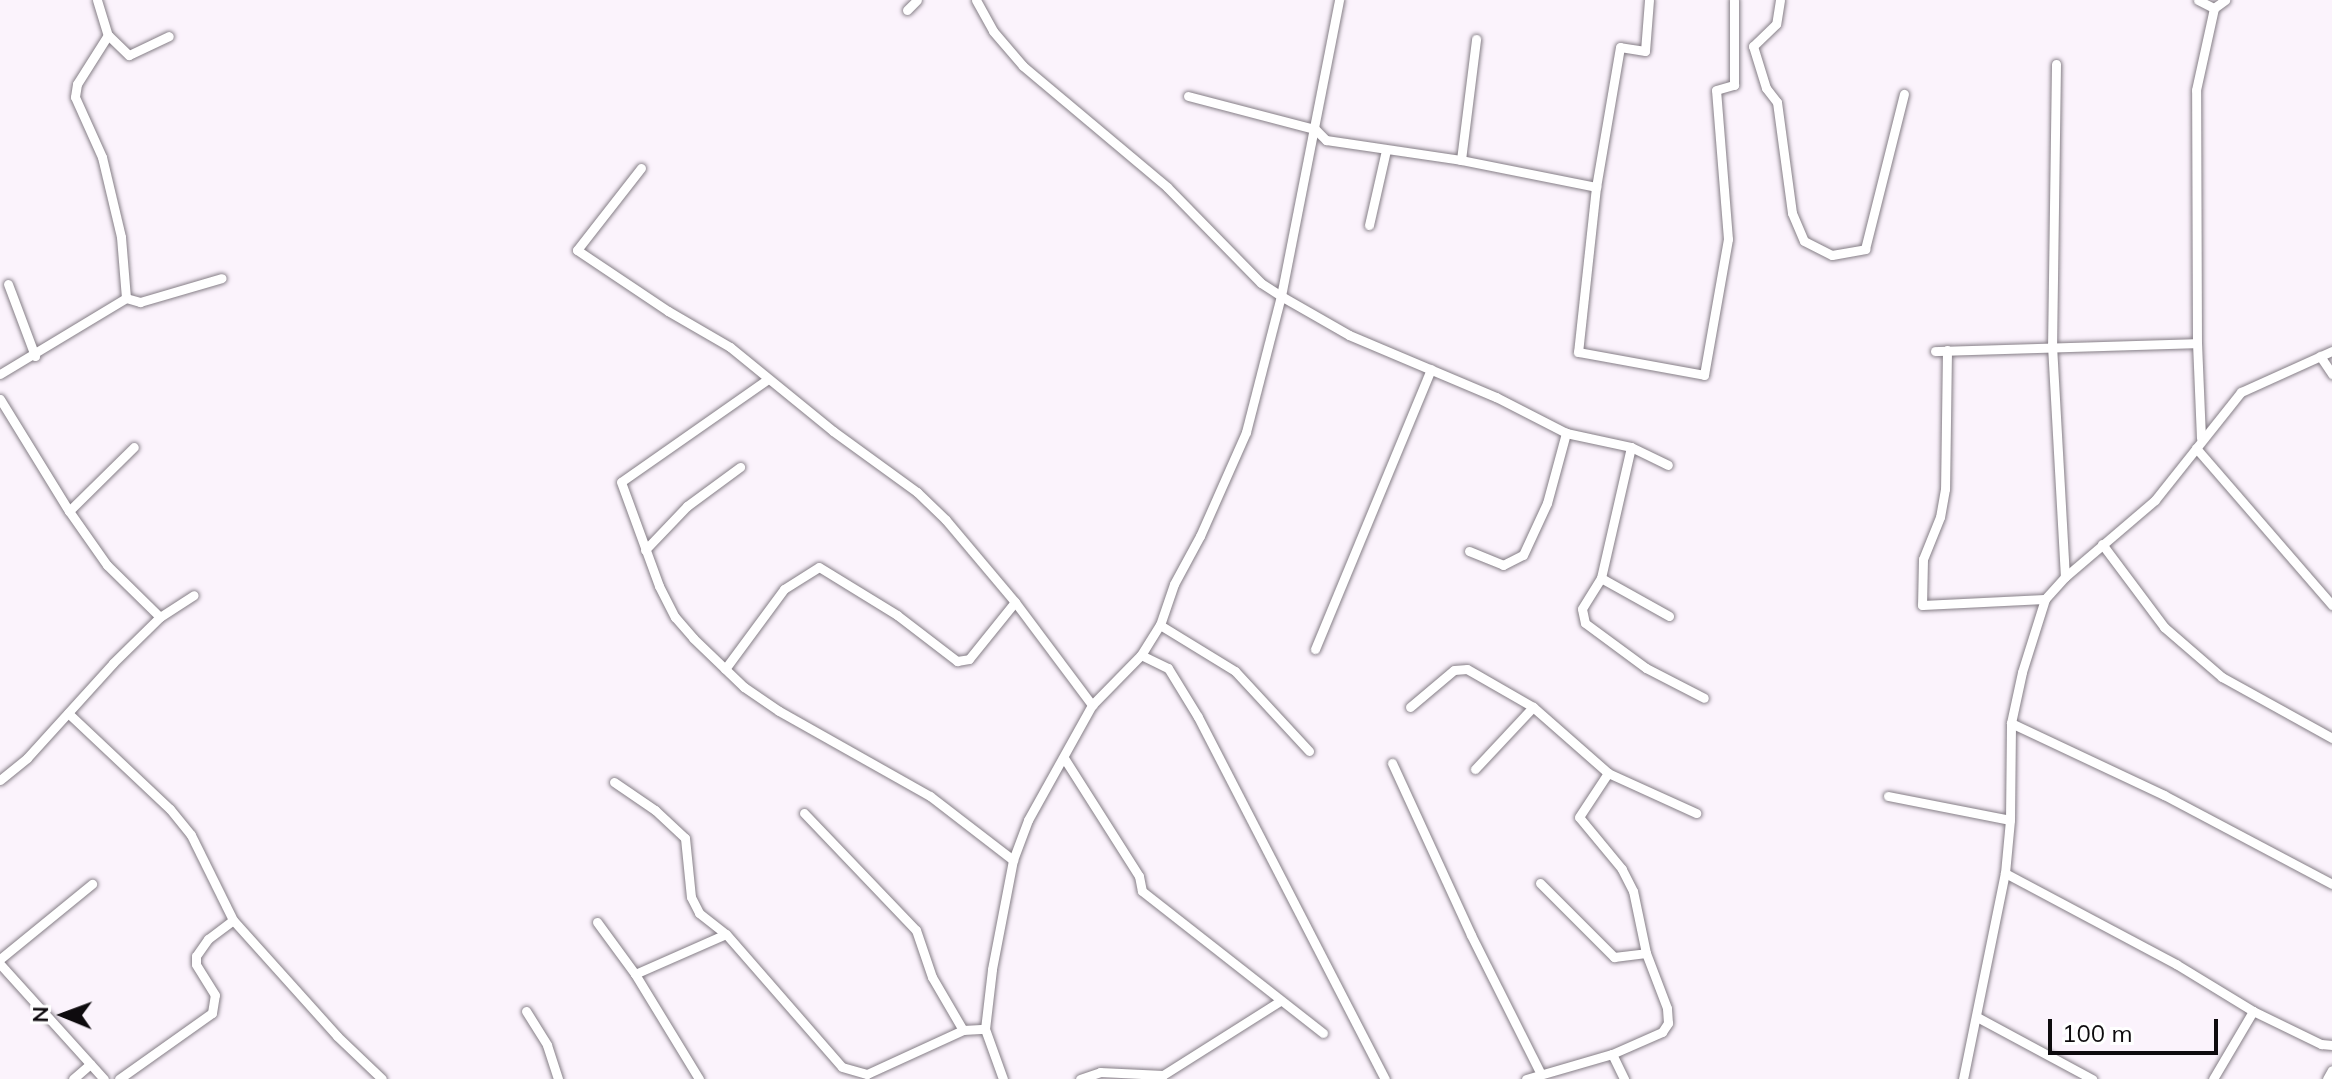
<!DOCTYPE html>
<html>
<head>
<meta charset="utf-8">
<style>
	body { margin:0 }
	#map { position:relative; width:2332px; height:1079px; overflow:hidden; background:#fbf3fc; font-family:Mulish,sans-serif }
	div>[style] { position:absolute }
	.roads { filter:drop-shadow(0 0 2px #857e86) drop-shadow(0 0 2px #857e86) }
	.minor>* { height:9px; margin:-4.5px; padding:0 4.5px; transform-origin:4.5px; border-radius:4.5px; background:#fff }
	span { translate:-50% -50%; white-space:nowrap; text-align:center; line-height:1.15; -webkit-text-stroke:7px #fff; paint-order:stroke }
	.north { position:absolute; left:24px; top:975px; width:80px; height:80px; -webkit-text-stroke:6px #fff; paint-order:stroke; rotate:271deg; font-size:22px; font-weight:700; line-height:32px; text-align:center; color:#0e0b0e }
	.north::after { content:''; display:block; margin:auto; width:28px; height:36px; background:#0e0b0e; clip-path:polygon(50% 0,100% 100%,50% 72%,0 100%) }
	.scale { position:absolute; left:2048px; top:1019px; width:170px; height:36px; box-sizing:border-box; border:4px solid #0e0b0e; border-top:0; padding-left:10px; font-size:24px; line-height:28px; white-space:nowrap; color:#0e0b0e; -webkit-text-stroke:6px #fff; paint-order:stroke }
</style>
</head>
<body>
<div id="map">
	<div class="roads">
		<div class="minor">
			<div style="left:97px;top:0;width:37px;rotate:73deg"></div>
			<div style="left:108px;top:35px;width:29px;rotate:44deg"></div>
			<div style="left:129px;top:55px;width:44px;rotate:-25.4deg"></div>
			<div style="left:976px;top:0;width:35px;rotate:61deg"></div>
			<div style="left:993px;top:31px;width:46px;rotate:49.4deg"></div>
			<div style="left:1023px;top:66px;width:188px;rotate:40deg"></div>
			<div style="left:1167px;top:187px;width:134px;rotate:45.6deg"></div>
			<div style="left:1261px;top:283px;width:24px;rotate:33deg"></div>
			<div style="left:1281px;top:296px;width:78px;rotate:29.8deg"></div>
			<div style="left:1349px;top:335px;width:160px;rotate:22.9deg"></div>
			<div style="left:1496px;top:397px;width:79px;rotate:27.2deg"></div>
			<div style="left:1566px;top:433px;width:66px;rotate:12.2deg"></div>
			<div style="left:1631px;top:447px;width:41px;rotate:25.9deg"></div>
			<div style="left:1649px;top:0;width:51px;rotate:94.5deg"></div>
			<div style="left:1645px;top:51px;width:25px;rotate:-171deg"></div>
			<div style="left:1620px;top:47px;width:142px;rotate:99.7deg"></div>
			<div style="left:1596px;top:187px;width:166px;rotate:96.2deg"></div>
			<div style="left:1578px;top:352px;width:128px;rotate:10.3deg"></div>
			<div style="left:1704px;top:375px;width:138px;rotate:-80deg"></div>
			<div style="left:1728px;top:239px;width:149px;rotate:-94.6deg"></div>
			<div style="left:1716px;top:90px;width:19px;rotate:-16deg"></div>
			<div style="left:1734px;top:85px;width:85px;rotate:-90deg"></div>
			<div style="left:1780px;top:0;width:24px;rotate:99deg"></div>
			<div style="left:1776px;top:24px;width:32px;rotate:136deg"></div>
			<div style="left:1753px;top:46px;width:44px;rotate:72.8deg"></div>
			<div style="left:1766px;top:88px;width:18px;rotate:52deg"></div>
			<div style="left:1777px;top:102px;width:112px;rotate:82.3deg"></div>
			<div style="left:1792px;top:213px;width:30px;rotate:67deg"></div>
			<div style="left:1804px;top:241px;width:31px;rotate:27deg"></div>
			<div style="left:1832px;top:255px;width:34px;rotate:-10deg"></div>
			<div style="left:1865px;top:249px;width:160px;rotate:-75.9deg"></div>
			<div style="left:2198px;top:0;width:18px;rotate:27deg"></div>
			<div style="left:907px;top:10px;width:14px;rotate:-45deg"></div>
			<div style="left:108px;top:35px;width:58px;rotate:122.3deg"></div>
			<div style="left:77px;top:84px;width:13px;rotate:99deg"></div>
			<div style="left:75px;top:97px;width:66px;rotate:65.8deg"></div>
			<div style="left:102px;top:157px;width:82px;rotate:76.6deg"></div>
			<div style="left:121px;top:237px;width:61px;rotate:85.3deg"></div>
			<div style="left:2056px;top:64px;width:281px;rotate:90.8deg"></div>
			<div style="left:2052px;top:345px;width:232px;rotate:86.8deg"></div>
			<div style="left:1188px;top:96px;width:131px;rotate:14.6deg"></div>
			<div style="left:1315px;top:129px;width:16px;rotate:45deg"></div>
			<div style="left:1326px;top:140px;width:136px;rotate:8.4deg"></div>
			<div style="left:1461px;top:160px;width:138px;rotate:11.3deg"></div>
			<div style="left:1461px;top:160px;width:122px;rotate:-82.9deg"></div>
			<div style="left:641px;top:168px;width:104px;rotate:128deg"></div>
			<div style="left:577px;top:250px;width:110px;rotate:33.8deg"></div>
			<div style="left:668px;top:311px;width:72px;rotate:30.1deg"></div>
			<div style="left:730px;top:347px;width:133px;rotate:39.2deg"></div>
			<div style="left:833px;top:431px;width:104px;rotate:36deg"></div>
			<div style="left:917px;top:492px;width:40px;rotate:44deg"></div>
			<div style="left:946px;top:520px;width:107px;rotate:49.9deg"></div>
			<div style="left:1015px;top:602px;width:129px;rotate:53.2deg"></div>
			<div style="left:1369px;top:225px;width:77px;rotate:-77.2deg"></div>
			<div style="left:8px;top:284px;width:77px;rotate:69.4deg"></div>
			<div style="left:126px;top:298px;width:15px;rotate:16deg"></div>
			<div style="left:140px;top:302px;width:85px;rotate:-16.3deg"></div>
			<div style="left:1947px;top:350px;width:139px;rotate:90.8deg"></div>
			<div style="left:1945px;top:489px;width:28px;rotate:100deg"></div>
			<div style="left:1940px;top:517px;width:45px;rotate:112deg"></div>
			<div style="left:1923px;top:559px;width:46px;rotate:91.2deg"></div>
			<div style="left:1922px;top:605px;width:123px;rotate:-2.8deg"></div>
			<div style="left:1935px;top:351px;width:262px;rotate:-1.7deg"></div>
			<div style="left:2320px;top:356px;width:22px;rotate:56deg"></div>
			<div style="left:0;top:374px;width:147px;rotate:-31.1deg"></div>
			<div style="left:768px;top:379px;width:179px;rotate:145deg"></div>
			<div style="left:621px;top:482px;width:111px;rotate:69.9deg"></div>
			<div style="left:659px;top:586px;width:35px;rotate:63deg"></div>
			<div style="left:675px;top:617px;width:28px;rotate:49deg"></div>
			<div style="left:693px;top:638px;width:71px;rotate:43.9deg"></div>
			<div style="left:744px;top:687px;width:42px;rotate:34.4deg"></div>
			<div style="left:779px;top:711px;width:173px;rotate:29.4deg"></div>
			<div style="left:930px;top:796px;width:105px;rotate:37.6deg"></div>
			<div style="left:0;top:399px;width:132px;rotate:58.4deg"></div>
			<div style="left:69px;top:511px;width:66px;rotate:54.9deg"></div>
			<div style="left:107px;top:565px;width:74px;rotate:44.5deg"></div>
			<div style="left:2201px;top:438px;width:95px;rotate:-92.4deg"></div>
			<div style="left:2197px;top:343px;width:253px;rotate:-90.2deg"></div>
			<div style="left:2196px;top:90px;width:84px;rotate:-77.6deg"></div>
			<div style="left:2214px;top:8px;width:14px;rotate:-36deg"></div>
			<div style="left:1631px;top:447px;width:134px;rotate:102.9deg"></div>
			<div style="left:1601px;top:578px;width:36px;rotate:122deg"></div>
			<div style="left:1582px;top:609px;width:14px;rotate:78deg"></div>
			<div style="left:1585px;top:623px;width:76px;rotate:36.4deg"></div>
			<div style="left:1646px;top:668px;width:65px;rotate:27.3deg"></div>
			<div style="left:2196px;top:448px;width:208px;rotate:49.1deg"></div>
			<div style="left:69px;top:511px;width:91px;rotate:-44.6deg"></div>
			<div style="left:2102px;top:544px;width:104px;rotate:53.2deg"></div>
			<div style="left:2164px;top:627px;width:77px;rotate:40.8deg"></div>
			<div style="left:2222px;top:677px;width:126px;rotate:29deg"></div>
			<div style="left:645px;top:550px;width:61px;rotate:-46.3deg"></div>
			<div style="left:687px;top:506px;width:66px;rotate:-36.3deg"></div>
			<div style="left:1469px;top:551px;width:37px;rotate:22deg"></div>
			<div style="left:1503px;top:565px;width:22px;rotate:-27deg"></div>
			<div style="left:1523px;top:555px;width:57px;rotate:-65.2deg"></div>
			<div style="left:1547px;top:503px;width:73px;rotate:-74.8deg"></div>
			<div style="left:1601px;top:578px;width:78px;rotate:29.2deg"></div>
			<div style="left:1160px;top:625px;width:88px;rotate:31.5deg"></div>
			<div style="left:1235px;top:671px;width:109px;rotate:47.2deg"></div>
			<div style="left:1315px;top:649px;width:303px;rotate:-67.5deg"></div>
			<div style="left:1141px;top:655px;width:30px;rotate:26deg"></div>
			<div style="left:1168px;top:668px;width:57px;rotate:58.5deg"></div>
			<div style="left:1198px;top:717px;width:407px;rotate:62.7deg"></div>
			<div style="left:725px;top:669px;width:99px;rotate:-53.6deg"></div>
			<div style="left:784px;top:589px;width:41px;rotate:-32.2deg"></div>
			<div style="left:819px;top:567px;width:92px;rotate:31.6deg"></div>
			<div style="left:897px;top:615px;width:76px;rotate:37.5deg"></div>
			<div style="left:957px;top:661px;width:12px;rotate:-9deg"></div>
			<div style="left:969px;top:659px;width:73px;rotate:-51.1deg"></div>
			<div style="left:1410px;top:707px;width:57px;rotate:-40.1deg"></div>
			<div style="left:1454px;top:670px;width:13px;rotate:-4deg"></div>
			<div style="left:1467px;top:669px;width:76px;rotate:29.9deg"></div>
			<div style="left:1533px;top:707px;width:100px;rotate:41.3deg"></div>
			<div style="left:1608px;top:773px;width:97px;rotate:24.4deg"></div>
			<div style="left:68px;top:713px;width:140px;rotate:43.3deg"></div>
			<div style="left:170px;top:809px;width:33px;rotate:51deg"></div>
			<div style="left:191px;top:835px;width:95px;rotate:63.7deg"></div>
			<div style="left:233px;top:920px;width:156px;rotate:48.1deg"></div>
			<div style="left:337px;top:1036px;width:62px;rotate:43.7deg"></div>
			<div style="left:2011px;top:723px;width:169px;rotate:25.2deg"></div>
			<div style="left:2164px;top:795px;width:190px;rotate:27.9deg"></div>
			<div style="left:1064px;top:758px;width:140px;rotate:57.6deg"></div>
			<div style="left:1139px;top:876px;width:15px;rotate:79deg"></div>
			<div style="left:1142px;top:891px;width:230px;rotate:38.1deg"></div>
			<div style="left:1392px;top:763px;width:189px;rotate:65.3deg"></div>
			<div style="left:1471px;top:935px;width:153px;rotate:63.3deg"></div>
			<div style="left:1475px;top:769px;width:85px;rotate:-46.9deg"></div>
			<div style="left:0;top:780px;width:35px;rotate:-39deg"></div>
			<div style="left:27px;top:758px;width:128px;rotate:-47.8deg"></div>
			<div style="left:113px;top:663px;width:66px;rotate:-44.4deg"></div>
			<div style="left:160px;top:617px;width:40px;rotate:-32.9deg"></div>
			<div style="left:614px;top:782px;width:50px;rotate:34.3deg"></div>
			<div style="left:655px;top:810px;width:41px;rotate:43deg"></div>
			<div style="left:685px;top:838px;width:59px;rotate:84.2deg"></div>
			<div style="left:691px;top:897px;width:18px;rotate:63deg"></div>
			<div style="left:699px;top:913px;width:34px;rotate:38deg"></div>
			<div style="left:726px;top:934px;width:176px;rotate:48.9deg"></div>
			<div style="left:842px;top:1067px;width:26px;rotate:16deg"></div>
			<div style="left:867px;top:1074px;width:106px;rotate:-24.6deg"></div>
			<div style="left:963px;top:1030px;width:22px;rotate:-3deg"></div>
			<div style="left:1888px;top:796px;width:124px;rotate:11.1deg"></div>
			<div style="left:804px;top:813px;width:162px;rotate:46.3deg"></div>
			<div style="left:916px;top:930px;width:50px;rotate:71.2deg"></div>
			<div style="left:932px;top:977px;width:61px;rotate:59.7deg"></div>
			<div style="left:2005px;top:873px;width:194px;rotate:28deg"></div>
			<div style="left:2176px;top:964px;width:90px;rotate:31.4deg"></div>
			<div style="left:2253px;top:1011px;width:76px;rotate:25.9deg"></div>
			<div style="left:2321px;top:1044px;width:11px;rotate:5deg"></div>
			<div style="left:1540px;top:883px;width:105px;rotate:45deg"></div>
			<div style="left:1614px;top:957px;width:32px;rotate:-7deg"></div>
			<div style="left:597px;top:922px;width:64px;rotate:53.8deg"></div>
			<div style="left:635px;top:974px;width:123px;rotate:58.6deg"></div>
			<div style="left:0;top:959px;width:119px;rotate:-39.2deg"></div>
			<div style="left:0;top:964px;width:155px;rotate:47.9deg"></div>
			<div style="left:635px;top:974px;width:99px;rotate:-23.7deg"></div>
			<div style="left:526px;top:1011px;width:40px;rotate:58deg"></div>
			<div style="left:547px;top:1045px;width:36px;rotate:72deg"></div>
			<div style="left:1977px;top:1017px;width:131px;rotate:28.3deg"></div>
			<div style="left:1612px;top:1054px;width:28px;rotate:64deg"></div>
			<div style="left:73px;top:1079px;width:23px;rotate:-41deg"></div>
			<div style="left:119px;top:1079px;width:114px;rotate:-35.4deg"></div>
			<div style="left:212px;top:1013px;width:18px;rotate:-81deg"></div>
			<div style="left:215px;top:995px;width:36px;rotate:-122deg"></div>
			<div style="left:196px;top:964px;width:8px;rotate:-90deg"></div>
			<div style="left:196px;top:956px;width:21px;rotate:-55deg"></div>
			<div style="left:208px;top:939px;width:31px;rotate:-37deg"></div>
			<div style="left:1003px;top:1079px;width:53px;rotate:-109.8deg"></div>
			<div style="left:985px;top:1029px;width:60px;rotate:-83.3deg"></div>
			<div style="left:992px;top:969px;width:111px;rotate:-79.1deg"></div>
			<div style="left:1013px;top:860px;width:43px;rotate:-69.4deg"></div>
			<div style="left:1028px;top:820px;width:132px;rotate:-60.9deg"></div>
			<div style="left:1092px;top:705px;width:70px;rotate:-45.6deg"></div>
			<div style="left:1141px;top:655px;width:36px;rotate:-58deg"></div>
			<div style="left:1160px;top:625px;width:43px;rotate:-71.1deg"></div>
			<div style="left:1174px;top:584px;width:55px;rotate:-61.6deg"></div>
			<div style="left:1200px;top:536px;width:114px;rotate:-66.1deg"></div>
			<div style="left:1246px;top:432px;width:140px;rotate:-75.6deg"></div>
			<div style="left:1281px;top:296px;width:302px;rotate:-78.9deg"></div>
			<div style="left:1080px;top:1079px;width:21px;rotate:-19deg"></div>
			<div style="left:1100px;top:1072px;width:63px;rotate:2.7deg"></div>
			<div style="left:1163px;top:1075px;width:138px;rotate:-32.3deg"></div>
			<div style="left:1526px;top:1079px;width:90px;rotate:-16.2deg"></div>
			<div style="left:1612px;top:1054px;width:55px;rotate:-23.7deg"></div>
			<div style="left:1662px;top:1032px;width:11px;rotate:-56deg"></div>
			<div style="left:1668px;top:1023px;width:15px;rotate:-94deg"></div>
			<div style="left:1667px;top:1008px;width:59px;rotate:-110.9deg"></div>
			<div style="left:1646px;top:953px;width:63px;rotate:-101.8deg"></div>
			<div style="left:1633px;top:891px;width:25px;rotate:-117deg"></div>
			<div style="left:1622px;top:869px;width:67px;rotate:-129.6deg"></div>
			<div style="left:1579px;top:817px;width:53px;rotate:-56.6deg"></div>
			<div style="left:1963px;top:1079px;width:210px;rotate:-78.5deg"></div>
			<div style="left:2005px;top:873px;width:53px;rotate:-84.6deg"></div>
			<div style="left:2010px;top:820px;width:97px;rotate:-89.4deg"></div>
			<div style="left:2011px;top:723px;width:52px;rotate:-77.8deg"></div>
			<div style="left:2022px;top:672px;width:77px;rotate:-72.5deg"></div>
			<div style="left:2045px;top:599px;width:30px;rotate:-48deg"></div>
			<div style="left:2065px;top:577px;width:118px;rotate:-40.5deg"></div>
			<div style="left:2155px;top:500px;width:138px;rotate:-51.5deg"></div>
			<div style="left:2241px;top:392px;width:100px;rotate:-24.3deg"></div>
			<div style="left:2213px;top:1079px;width:79px;rotate:-59.5deg"></div>
			<div style="left:2327px;top:1079px;width:10px;rotate:-61deg"></div>
		</div>
	</div>
	<div class="north">N</div>
	<div class="scale">100 m</div>
</div>
</body>
</html>
